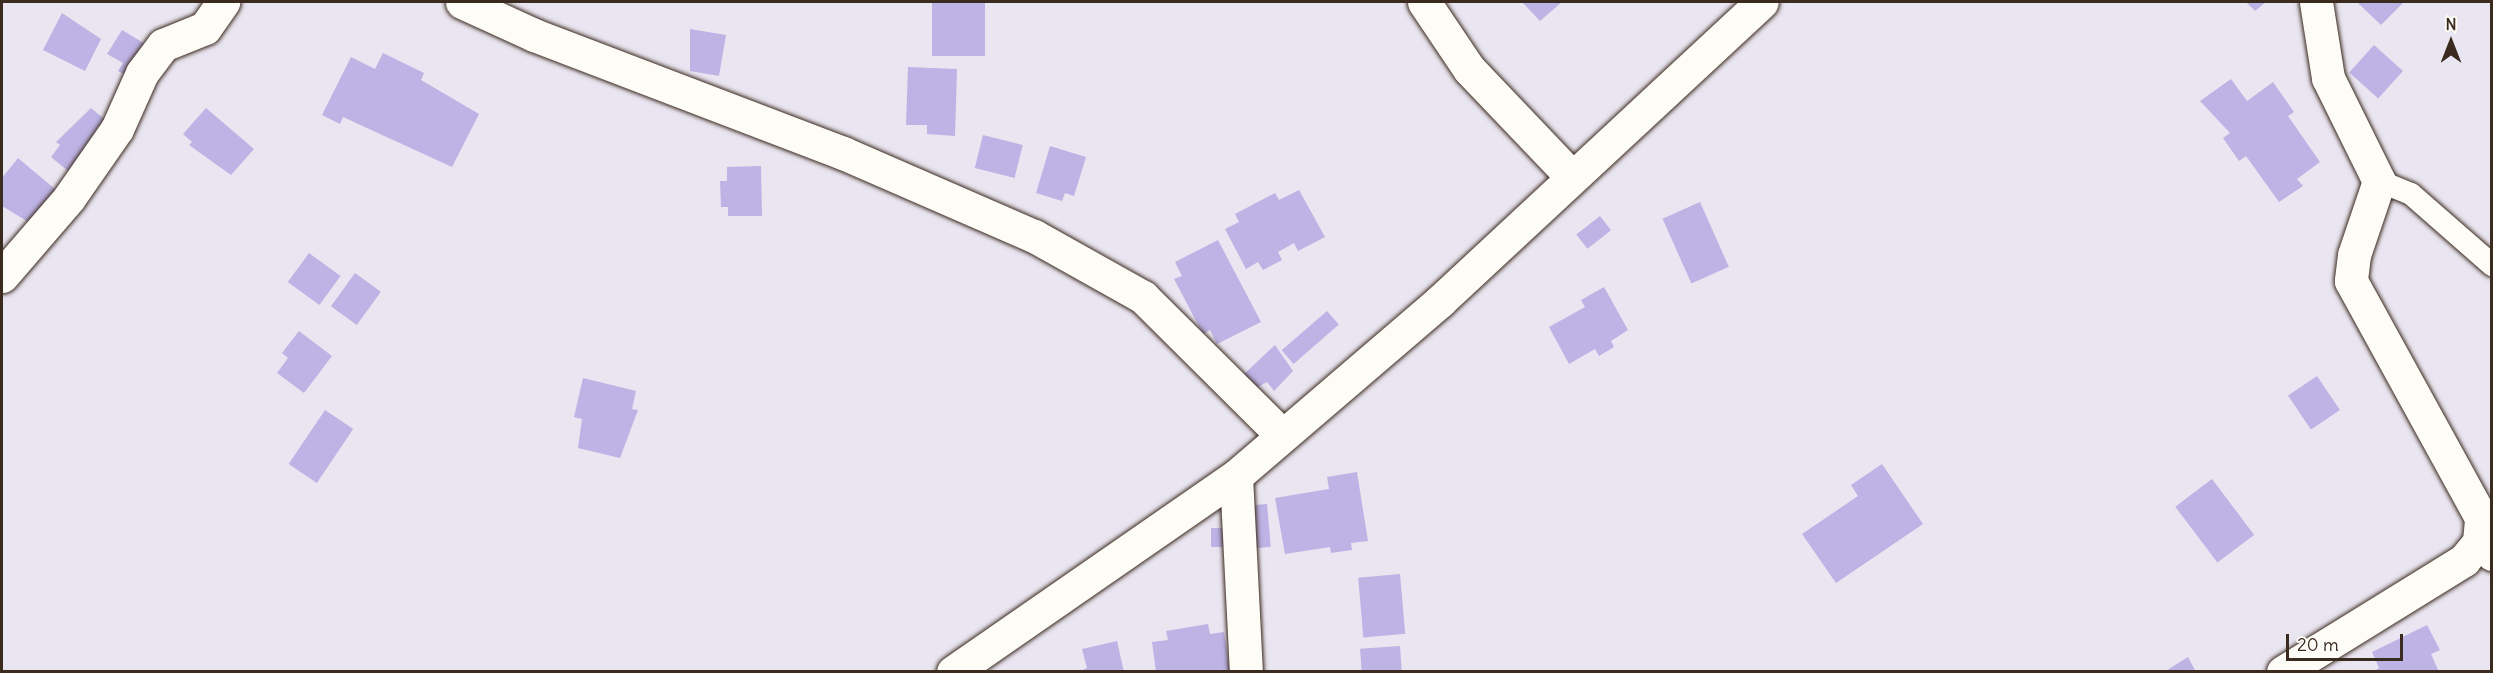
<!DOCTYPE html>
<html>
<head>
<meta charset="utf-8">
<style>
	body { margin:0 }
	#map { position:relative; width:2493px; height:673px; overflow:hidden; background:#eae6f1; font-family:Delius,sans-serif }
	div>[style] { position:absolute }
	.building>* { inset:0; background:#bdb3e4; transform-origin:0 0 }
	.roads { filter:drop-shadow(0 0 2px #3b2a1e) drop-shadow(0 0 2px #3b2a1e) }
	.lane>* { height:22px; margin:-11px; padding:0 11px; transform-origin:11px; border-radius:11px; background:#fdfcf7 }
	.street>* { height:33px; margin:-16.5px; padding:0 16.5px; transform-origin:16.5px; border-radius:16.5px; background:#fdfcf7 }
	.secondary>* { height:33px; margin:-16.5px; padding:0 16.5px; transform-origin:16.5px; border-radius:16.5px; background:#fdfcf7 }
	span { translate:-50% -50%; white-space:nowrap; text-align:center; line-height:1.15; -webkit-text-stroke:5px #fdfcf7; paint-order:stroke }
	.frame { position:absolute; inset:0; border:3px solid #3b2a1e; pointer-events:none }
	.north { position:absolute; left:2421px; top:12px; width:60px; height:60px; -webkit-text-stroke:4px #fdfcf7; paint-order:stroke; rotate:0deg; font-size:16px; font-weight:700; line-height:24px; text-align:center; color:#3b2a1e }
	.north::after { content:''; display:block; margin:auto; width:21px; height:27px; background:#3b2a1e; clip-path:polygon(50% 0,100% 100%,50% 72%,0 100%) }
	.scale { position:absolute; left:2286px; top:634px; width:117px; height:27px; box-sizing:border-box; border:3px solid #3b2a1e; border-top:0; padding-left:8px; font-size:18px; line-height:21px; white-space:nowrap; color:#3b2a1e; -webkit-text-stroke:4px #fdfcf7; paint-order:stroke }
</style>
</head>
<body>
<div id="map">
	<div class="building">
		<div style="left:932px;top:2px;width:53px;height:54px"></div>
		<div style="clip-path:polygon(1522px 2px,1562px 2px,1540px 21px)"></div>
		<div style="clip-path:polygon(2246px 2px,2266px 2px,2255px 11px)"></div>
		<div style="clip-path:polygon(2357px 2px,2404px 2px,2381px 25px)"></div>
		<div style="clip-path:polygon(62px 13px,101px 39px,85px 71px,43px 50px)"></div>
		<div style="clip-path:polygon(690px 29px,726px 35px,719px 76px,690px 71px)"></div>
		<div style="clip-path:polygon(122px 30px,152px 48px,133px 79px,118px 71px,123px 63px,107px 54px)"></div>
		<div style="left:2374px;top:45px;width:39px;height:37px;rotate:42deg"></div>
		<div style="clip-path:polygon(383px 53px,424px 73px,421px 80px,479px 114px,452px 167px,343px 117px,340px 124px,322px 115px,351px 57px,375px 69px)"></div>
		<div style="clip-path:polygon(908px 67px,957px 69px,955px 136px,927px 134px,927px 125px,906px 125px)"></div>
		<div style="clip-path:polygon(2231px 79px,2247px 101px,2273px 82px,2294px 112px,2288px 116px,2320px 162px,2297px 179px,2303px 186px,2279px 202px,2246px 156px,2239px 161px,2223px 138px,2230px 133px,2200px 101px)"></div>
		<div style="clip-path:polygon(91px 108px,114px 127px,74px 176px,51px 157px,60px 145px,56px 142px)"></div>
		<div style="clip-path:polygon(206px 108px,254px 149px,231px 175px,189px 145px,192px 142px,183px 134px)"></div>
		<div style="left:983px;top:135px;width:41px;height:34px;rotate:14deg"></div>
		<div style="clip-path:polygon(1050px 146px,1086px 157px,1074px 196px,1065px 193px,1062px 201px,1036px 193px)"></div>
		<div style="clip-path:polygon(18px 158px,62px 195px,35px 226px,2px 206px,2px 178px)"></div>
		<div style="clip-path:polygon(761px 166px,762px 216px,728px 216px,728px 207px,721px 207px,720px 181px,727px 181px,727px 167px)"></div>
		<div style="clip-path:polygon(1299px 190px,1325px 237px,1298px 251px,1294px 243px,1278px 252px,1282px 260px,1263px 270px,1258px 262px,1246px 269px,1225px 229px,1239px 222px,1235px 214px,1275px 193px,1279px 200px)"></div>
		<div style="left:1700px;top:202px;width:71px;height:41px;rotate:66deg"></div>
		<div style="left:1600px;top:216px;width:18px;height:30px;rotate:52deg"></div>
		<div style="clip-path:polygon(1218px 240px,1261px 322px,1217px 344px,1210px 330px,1203px 334px,1174px 279px,1182px 276px,1175px 262px)"></div>
		<div style="left:309px;top:253px;width:39px;height:36px;rotate:36deg"></div>
		<div style="left:355px;top:273px;width:32px;height:41px;rotate:36deg"></div>
		<div style="clip-path:polygon(1604px 287px,1628px 330px,1611px 341px,1614px 347px,1599px 356px,1595px 349px,1569px 364px,1549px 327px,1585px 307px,1581px 300px)"></div>
		<div style="left:1327px;top:311px;width:18px;height:60px;rotate:49deg"></div>
		<div style="clip-path:polygon(299px 331px,332px 356px,304px 393px,277px 373px,288px 358px,282px 353px)"></div>
		<div style="clip-path:polygon(1275px 345px,1293px 371px,1274px 391px,1267px 382px,1254px 389px,1243px 375px)"></div>
		<div style="left:2317px;top:376px;width:41px;height:35px;rotate:56deg"></div>
		<div style="clip-path:polygon(583px 378px,636px 391px,632px 409px,638px 410px,620px 458px,578px 448px,582px 419px,574px 417px)"></div>
		<div style="left:325px;top:410px;width:34px;height:65px;rotate:34deg"></div>
		<div style="clip-path:polygon(1882px 464px,1923px 524px,1836px 583px,1802px 534px,1858px 496px,1851px 485px)"></div>
		<div style="clip-path:polygon(1357px 472px,1368px 541px,1351px 543px,1352px 550px,1331px 553px,1330px 547px,1285px 554px,1275px 498px,1329px 489px,1327px 477px)"></div>
		<div style="left:2212px;top:479px;width:70px;height:46px;rotate:53deg"></div>
		<div style="left:1267px;top:504px;width:43px;height:18px;rotate:85deg"></div>
		<div style="left:1211px;top:528px;width:19px;height:19px"></div>
		<div style="left:1400px;top:574px;width:60px;height:42px;rotate:85deg"></div>
		<div style="clip-path:polygon(1208px 624px,1210px 634px,1224px 632px,1230px 672px,1156px 672px,1152px 642px,1168px 640px,1166px 631px)"></div>
		<div style="clip-path:polygon(2427px 625px,2440px 650px,2431px 654px,2439px 672px,2373px 672px,2379px 668px,2372px 652px)"></div>
		<div style="clip-path:polygon(1117px 641px,1124px 672px,1078px 672px,1087px 668px,1082px 649px)"></div>
		<div style="left:1400px;top:646px;width:26px;height:40px;rotate:86deg"></div>
		<div style="clip-path:polygon(2188px 657px,2196px 672px,2164px 672px)"></div>
	</div>
	<div class="roads">
		<div class="lane">
			<div style="left:2379px;top:181px;width:35px;rotate:22deg"></div>
			<div style="left:2411px;top:194px;width:108px;rotate:41.2deg"></div>
		</div>
		<div class="street">
			<div style="left:462px;top:2px;width:79px;rotate:24.6deg"></div>
			<div style="left:534px;top:35px;width:331px;rotate:20.9deg"></div>
			<div style="left:843px;top:153px;width:208px;rotate:23.5deg"></div>
			<div style="left:1034px;top:236px;width:125px;rotate:29.2deg"></div>
			<div style="left:1143px;top:297px;width:196px;rotate:44.8deg"></div>
			<div style="left:1424px;top:2px;width:81px;rotate:56.1deg"></div>
			<div style="left:1469px;top:69px;width:146px;rotate:46.4deg"></div>
			<div style="left:2316px;top:2px;width:77px;rotate:81deg"></div>
			<div style="left:2328px;top:78px;width:115px;rotate:63.7deg"></div>
			<div style="left:2379px;top:181px;width:78px;rotate:108.7deg"></div>
			<div style="left:2354px;top:255px;width:26px;rotate:97deg"></div>
			<div style="left:2351px;top:281px;width:269px;rotate:61.2deg"></div>
			<div style="left:2481px;top:517px;width:39px;rotate:73deg"></div>
			<div style="left:2px;top:276px;width:103px;rotate:-49.3deg"></div>
			<div style="left:69px;top:198px;width:84px;rotate:-55.2deg"></div>
			<div style="left:117px;top:129px;width:61px;rotate:-65.9deg"></div>
			<div style="left:142px;top:73px;width:35px;rotate:-53deg"></div>
			<div style="left:163px;top:45px;width:45px;rotate:-22deg"></div>
			<div style="left:205px;top:28px;width:32px;rotate:-55deg"></div>
			<div style="left:1236px;top:476px;width:196px;rotate:87.1deg"></div>
			<div style="left:2283px;top:672px;width:213px;rotate:-31.7deg"></div>
			<div style="left:2464px;top:560px;width:23px;rotate:-50deg"></div>
			<div style="left:2479px;top:542px;width:25px;rotate:-85deg"></div>
		</div>
		<div class="secondary">
			<div style="left:953px;top:672px;width:344px;rotate:-34.7deg"></div>
			<div style="left:1236px;top:476px;width:269px;rotate:-40.6deg"></div>
			<div style="left:1440px;top:301px;width:439px;rotate:-42.9deg"></div>
		</div>
	</div>
	<div class="frame"></div>
	<div class="north">N</div>
	<div class="scale">20 m</div>
</div>
</body>
</html>
